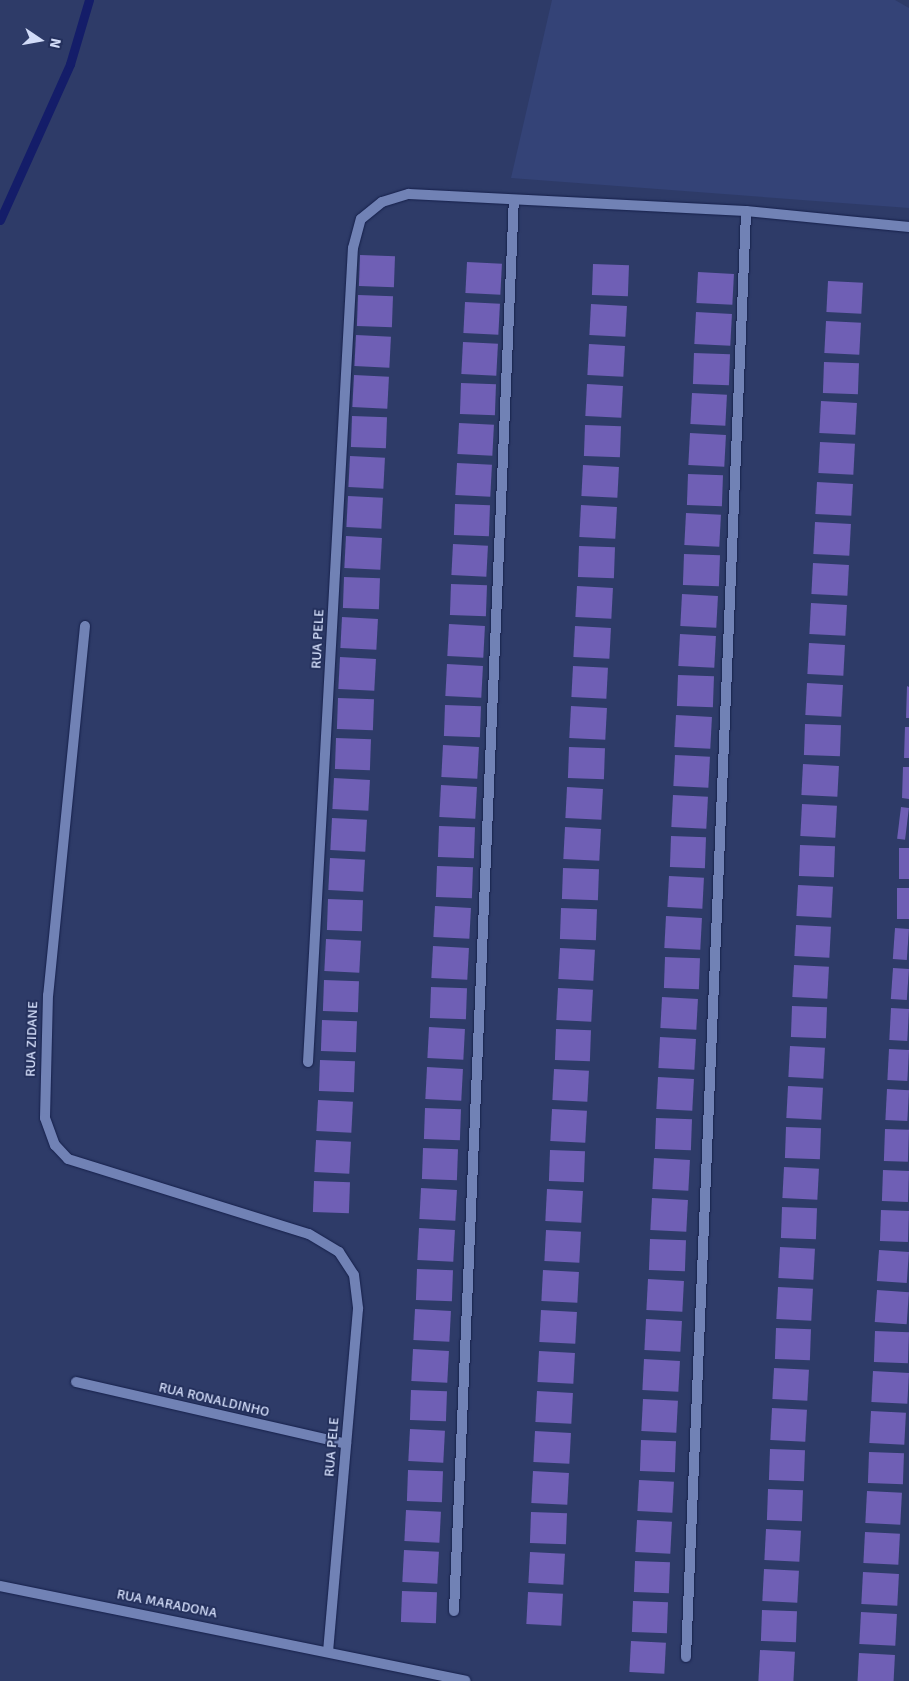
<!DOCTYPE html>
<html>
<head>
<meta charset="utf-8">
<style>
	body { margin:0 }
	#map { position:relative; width:909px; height:1681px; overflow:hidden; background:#2e3b68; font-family:Signika,sans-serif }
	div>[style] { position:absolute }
	.built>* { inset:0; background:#344377 }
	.stream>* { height:9px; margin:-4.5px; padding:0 4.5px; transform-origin:4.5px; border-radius:4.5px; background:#141d69 }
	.building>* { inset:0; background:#6f5fb5; transform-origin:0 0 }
	.roads { filter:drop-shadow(0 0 1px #16204b) drop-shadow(0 0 1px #16204b) }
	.minor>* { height:10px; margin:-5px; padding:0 5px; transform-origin:5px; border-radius:5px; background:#7182b5 }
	span { translate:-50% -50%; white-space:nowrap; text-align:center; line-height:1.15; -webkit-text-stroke:4px #24305c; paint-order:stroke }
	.street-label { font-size:14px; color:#d2dcf8 }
	.north { position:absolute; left:15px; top:15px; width:50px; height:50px; -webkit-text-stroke:4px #24305c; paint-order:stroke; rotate:102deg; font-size:14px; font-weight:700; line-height:20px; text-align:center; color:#d2dcf8 }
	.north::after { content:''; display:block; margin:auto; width:18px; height:22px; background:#d2dcf8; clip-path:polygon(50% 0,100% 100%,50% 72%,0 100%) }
</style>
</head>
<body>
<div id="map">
	<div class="built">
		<div style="clip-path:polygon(552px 0,895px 0,909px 8px,909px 208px,511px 178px)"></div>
	</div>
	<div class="stream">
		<div style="left:0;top:220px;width:171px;rotate:-65.8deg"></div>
		<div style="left:70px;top:64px;width:67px;rotate:-73.5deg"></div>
	</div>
	<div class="building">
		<div style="left:360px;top:255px;width:35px;height:31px;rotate:2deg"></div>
		<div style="left:467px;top:262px;width:35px;height:31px;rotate:3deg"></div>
		<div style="left:593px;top:264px;width:36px;height:31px;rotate:2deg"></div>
		<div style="left:698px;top:272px;width:36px;height:31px;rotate:3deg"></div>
		<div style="left:828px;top:281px;width:35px;height:31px;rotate:3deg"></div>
		<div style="left:358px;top:295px;width:35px;height:31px;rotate:2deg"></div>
		<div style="left:465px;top:302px;width:35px;height:31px;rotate:3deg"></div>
		<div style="left:591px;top:304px;width:36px;height:31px;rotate:3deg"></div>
		<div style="left:696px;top:312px;width:36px;height:32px;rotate:3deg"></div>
		<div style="left:826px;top:321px;width:35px;height:32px;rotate:3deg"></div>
		<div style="left:356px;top:335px;width:35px;height:31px;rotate:3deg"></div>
		<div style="left:463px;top:342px;width:35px;height:32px;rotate:3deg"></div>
		<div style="left:589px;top:344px;width:36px;height:31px;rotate:3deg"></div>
		<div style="left:694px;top:353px;width:36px;height:31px;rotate:2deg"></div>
		<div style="left:824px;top:362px;width:35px;height:31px;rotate:2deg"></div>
		<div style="left:354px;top:375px;width:35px;height:32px;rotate:3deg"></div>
		<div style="left:461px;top:383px;width:35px;height:31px;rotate:2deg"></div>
		<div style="left:587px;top:384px;width:36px;height:32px;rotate:3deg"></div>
		<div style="left:692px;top:393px;width:35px;height:31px;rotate:3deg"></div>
		<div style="left:821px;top:401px;width:36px;height:32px;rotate:3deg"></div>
		<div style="left:352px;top:416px;width:35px;height:31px;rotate:2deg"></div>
		<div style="left:459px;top:423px;width:35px;height:31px;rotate:3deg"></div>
		<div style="left:585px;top:425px;width:36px;height:31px;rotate:2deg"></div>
		<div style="left:690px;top:433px;width:36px;height:32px;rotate:3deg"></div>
		<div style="left:820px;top:442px;width:35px;height:31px;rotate:3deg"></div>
		<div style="left:350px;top:456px;width:35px;height:31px;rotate:3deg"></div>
		<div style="left:457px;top:463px;width:35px;height:32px;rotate:3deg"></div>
		<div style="left:583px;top:465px;width:36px;height:31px;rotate:3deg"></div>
		<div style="left:688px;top:474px;width:35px;height:31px;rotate:2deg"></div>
		<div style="left:817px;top:482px;width:36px;height:32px;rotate:3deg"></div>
		<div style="left:348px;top:496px;width:35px;height:31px;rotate:3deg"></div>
		<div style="left:455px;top:504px;width:35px;height:31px;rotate:2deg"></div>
		<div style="left:581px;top:505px;width:36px;height:32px;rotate:3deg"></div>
		<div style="left:686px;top:513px;width:35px;height:32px;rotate:3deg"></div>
		<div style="left:815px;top:522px;width:36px;height:32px;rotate:3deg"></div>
		<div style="left:346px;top:536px;width:36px;height:32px;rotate:3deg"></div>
		<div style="left:453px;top:544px;width:35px;height:31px;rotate:3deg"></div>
		<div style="left:579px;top:546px;width:36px;height:31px;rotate:2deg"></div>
		<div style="left:684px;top:554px;width:36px;height:31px;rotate:2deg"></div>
		<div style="left:813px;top:563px;width:36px;height:31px;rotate:3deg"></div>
		<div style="left:344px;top:577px;width:36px;height:31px;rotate:2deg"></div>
		<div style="left:451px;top:584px;width:36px;height:31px;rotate:2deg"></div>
		<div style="left:577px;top:586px;width:36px;height:31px;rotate:3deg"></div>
		<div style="left:682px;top:594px;width:36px;height:32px;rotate:3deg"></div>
		<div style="left:811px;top:603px;width:36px;height:31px;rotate:3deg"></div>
		<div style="left:342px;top:617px;width:36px;height:31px;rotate:3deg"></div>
		<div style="left:449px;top:624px;width:36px;height:32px;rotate:3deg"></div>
		<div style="left:575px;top:626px;width:36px;height:31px;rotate:3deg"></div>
		<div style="left:680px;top:634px;width:36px;height:32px;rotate:3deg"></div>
		<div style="left:809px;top:643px;width:36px;height:31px;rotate:3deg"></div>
		<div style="left:340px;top:657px;width:36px;height:32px;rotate:3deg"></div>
		<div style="left:447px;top:664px;width:36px;height:32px;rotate:3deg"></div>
		<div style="left:573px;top:666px;width:35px;height:31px;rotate:3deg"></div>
		<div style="left:678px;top:675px;width:36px;height:31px;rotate:2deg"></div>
		<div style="left:807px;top:683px;width:36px;height:32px;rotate:3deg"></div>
		<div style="clip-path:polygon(907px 686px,909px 687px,909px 718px,906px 718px)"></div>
		<div style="left:338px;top:698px;width:36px;height:31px;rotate:2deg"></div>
		<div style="left:445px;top:705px;width:36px;height:31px;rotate:2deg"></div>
		<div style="left:571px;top:706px;width:36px;height:32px;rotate:3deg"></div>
		<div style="left:676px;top:715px;width:36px;height:32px;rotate:3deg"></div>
		<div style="left:805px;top:724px;width:36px;height:31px;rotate:2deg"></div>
		<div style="clip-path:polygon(905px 727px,909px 727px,909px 758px,904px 758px)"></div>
		<div style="left:336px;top:738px;width:35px;height:31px;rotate:2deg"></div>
		<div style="left:443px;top:745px;width:36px;height:32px;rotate:3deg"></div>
		<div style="left:569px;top:747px;width:36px;height:31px;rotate:2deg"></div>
		<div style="left:675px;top:755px;width:35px;height:31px;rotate:3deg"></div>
		<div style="left:803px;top:764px;width:36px;height:31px;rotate:3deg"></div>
		<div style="clip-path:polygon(903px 767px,909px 767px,909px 799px,902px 798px)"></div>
		<div style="left:334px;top:778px;width:36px;height:31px;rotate:3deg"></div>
		<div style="left:441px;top:785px;width:36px;height:32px;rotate:3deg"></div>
		<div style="left:567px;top:787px;width:36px;height:31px;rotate:3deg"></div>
		<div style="left:673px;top:795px;width:35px;height:32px;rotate:3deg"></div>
		<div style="left:802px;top:804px;width:35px;height:32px;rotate:3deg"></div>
		<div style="left:901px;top:807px;width:8px;height:32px;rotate:7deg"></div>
		<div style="left:332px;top:818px;width:35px;height:32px;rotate:3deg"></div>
		<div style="left:439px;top:826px;width:36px;height:31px;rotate:2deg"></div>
		<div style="left:565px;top:827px;width:36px;height:32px;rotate:3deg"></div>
		<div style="left:671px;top:836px;width:35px;height:31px;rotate:2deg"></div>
		<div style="left:800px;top:845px;width:35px;height:31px;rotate:2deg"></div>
		<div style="left:899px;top:848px;width:10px;height:31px"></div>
		<div style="left:330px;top:858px;width:35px;height:32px;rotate:3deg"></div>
		<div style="left:437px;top:866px;width:36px;height:31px;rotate:2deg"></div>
		<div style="left:563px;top:868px;width:36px;height:31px;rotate:2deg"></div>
		<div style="left:669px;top:876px;width:35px;height:31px;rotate:3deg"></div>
		<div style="left:798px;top:885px;width:35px;height:31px;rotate:3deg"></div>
		<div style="left:897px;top:888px;width:12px;height:31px"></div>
		<div style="left:328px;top:899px;width:35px;height:31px;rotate:2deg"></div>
		<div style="left:435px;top:906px;width:36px;height:31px;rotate:3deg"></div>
		<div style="left:561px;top:908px;width:36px;height:31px;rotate:2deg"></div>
		<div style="left:666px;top:916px;width:36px;height:32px;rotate:3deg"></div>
		<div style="left:796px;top:925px;width:35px;height:31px;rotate:3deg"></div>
		<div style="left:895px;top:928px;width:14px;height:31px;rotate:4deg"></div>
		<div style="left:326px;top:939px;width:35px;height:32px;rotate:3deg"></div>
		<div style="left:433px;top:946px;width:36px;height:32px;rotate:3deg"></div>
		<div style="left:560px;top:948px;width:35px;height:31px;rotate:3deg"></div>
		<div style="left:665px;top:957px;width:35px;height:31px;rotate:2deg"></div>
		<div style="left:794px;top:965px;width:35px;height:32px;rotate:3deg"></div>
		<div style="left:893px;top:968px;width:16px;height:31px;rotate:4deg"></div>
		<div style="left:324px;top:980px;width:35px;height:31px;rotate:2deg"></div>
		<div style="left:431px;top:987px;width:36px;height:31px;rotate:2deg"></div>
		<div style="left:558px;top:988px;width:35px;height:32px;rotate:3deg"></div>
		<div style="left:662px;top:997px;width:36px;height:31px;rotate:3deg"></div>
		<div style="left:792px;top:1006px;width:35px;height:31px;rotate:2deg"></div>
		<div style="left:891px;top:1008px;width:18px;height:32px;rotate:3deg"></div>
		<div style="left:322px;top:1020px;width:35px;height:31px;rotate:2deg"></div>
		<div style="left:429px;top:1027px;width:36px;height:31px;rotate:3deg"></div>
		<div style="left:556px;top:1029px;width:35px;height:31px;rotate:2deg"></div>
		<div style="left:660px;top:1037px;width:36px;height:31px;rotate:3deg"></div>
		<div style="left:790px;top:1046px;width:35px;height:31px;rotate:3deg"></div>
		<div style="left:889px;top:1049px;width:20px;height:31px;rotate:3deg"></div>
		<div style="left:320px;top:1060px;width:35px;height:31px;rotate:2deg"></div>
		<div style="left:427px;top:1067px;width:36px;height:32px;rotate:3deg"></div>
		<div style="left:554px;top:1069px;width:35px;height:31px;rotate:3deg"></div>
		<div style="left:658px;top:1077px;width:36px;height:32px;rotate:3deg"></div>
		<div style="left:788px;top:1086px;width:35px;height:32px;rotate:3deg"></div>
		<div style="left:887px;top:1089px;width:22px;height:31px;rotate:3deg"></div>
		<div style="left:318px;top:1100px;width:35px;height:31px;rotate:3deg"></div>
		<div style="left:425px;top:1108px;width:36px;height:31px;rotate:2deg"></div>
		<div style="left:552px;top:1109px;width:35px;height:32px;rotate:3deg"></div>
		<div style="left:656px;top:1118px;width:36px;height:31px;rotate:2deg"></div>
		<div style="left:786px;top:1127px;width:35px;height:31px;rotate:2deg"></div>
		<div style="left:885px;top:1129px;width:24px;height:32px;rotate:2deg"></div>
		<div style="left:316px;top:1140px;width:35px;height:32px;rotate:3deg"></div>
		<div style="left:423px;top:1148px;width:35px;height:31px;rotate:2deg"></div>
		<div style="left:550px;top:1150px;width:35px;height:31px;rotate:2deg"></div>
		<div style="left:654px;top:1158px;width:36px;height:31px;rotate:3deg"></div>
		<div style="left:784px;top:1167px;width:35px;height:31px;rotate:3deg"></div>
		<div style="left:883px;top:1170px;width:26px;height:31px;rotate:2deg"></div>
		<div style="left:314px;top:1181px;width:36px;height:31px;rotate:2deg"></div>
		<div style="left:421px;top:1188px;width:36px;height:31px;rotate:3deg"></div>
		<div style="left:547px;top:1189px;width:36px;height:32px;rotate:3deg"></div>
		<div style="left:652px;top:1198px;width:36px;height:32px;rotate:3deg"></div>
		<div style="left:782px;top:1207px;width:35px;height:31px;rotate:2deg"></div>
		<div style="left:881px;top:1210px;width:28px;height:31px;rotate:2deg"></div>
		<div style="left:419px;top:1228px;width:36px;height:32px;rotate:3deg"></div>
		<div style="left:546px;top:1230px;width:35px;height:31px;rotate:3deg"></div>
		<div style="left:650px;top:1239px;width:36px;height:31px;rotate:2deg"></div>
		<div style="left:780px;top:1247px;width:35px;height:31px;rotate:3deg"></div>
		<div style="left:879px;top:1250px;width:30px;height:31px;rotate:4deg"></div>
		<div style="left:417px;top:1269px;width:36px;height:31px;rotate:2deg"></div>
		<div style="left:543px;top:1270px;width:36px;height:31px;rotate:3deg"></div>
		<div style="left:648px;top:1279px;width:36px;height:31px;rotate:3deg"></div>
		<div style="left:778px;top:1287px;width:35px;height:32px;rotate:3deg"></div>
		<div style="left:877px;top:1290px;width:32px;height:32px;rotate:4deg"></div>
		<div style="left:415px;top:1309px;width:36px;height:31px;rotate:3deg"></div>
		<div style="left:541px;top:1310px;width:36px;height:32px;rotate:3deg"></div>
		<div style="left:646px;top:1319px;width:36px;height:31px;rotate:3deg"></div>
		<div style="left:776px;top:1328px;width:35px;height:31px;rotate:2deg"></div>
		<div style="left:875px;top:1331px;width:34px;height:31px;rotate:2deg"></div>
		<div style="left:413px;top:1349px;width:36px;height:32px;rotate:3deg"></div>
		<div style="left:539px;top:1351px;width:36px;height:31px;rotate:3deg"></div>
		<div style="left:644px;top:1359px;width:36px;height:31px;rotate:3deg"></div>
		<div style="left:774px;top:1368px;width:35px;height:31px;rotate:3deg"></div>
		<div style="left:873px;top:1371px;width:36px;height:31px;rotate:3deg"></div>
		<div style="left:411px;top:1390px;width:36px;height:30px;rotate:2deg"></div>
		<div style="left:537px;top:1391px;width:36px;height:31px;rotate:3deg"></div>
		<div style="left:643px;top:1399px;width:35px;height:32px;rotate:3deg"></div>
		<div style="left:772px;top:1408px;width:35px;height:32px;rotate:3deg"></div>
		<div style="left:871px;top:1411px;width:35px;height:32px;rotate:3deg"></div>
		<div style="left:410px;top:1429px;width:35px;height:32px;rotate:3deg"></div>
		<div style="left:535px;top:1431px;width:36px;height:31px;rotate:3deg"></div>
		<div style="left:641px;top:1440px;width:35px;height:31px;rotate:2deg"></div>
		<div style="left:770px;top:1449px;width:35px;height:31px;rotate:2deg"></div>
		<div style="left:869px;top:1452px;width:35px;height:31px;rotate:2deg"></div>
		<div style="left:408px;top:1470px;width:35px;height:31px;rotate:2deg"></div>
		<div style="left:533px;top:1471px;width:36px;height:32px;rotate:3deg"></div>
		<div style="left:639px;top:1480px;width:35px;height:31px;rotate:3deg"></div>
		<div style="left:768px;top:1489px;width:35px;height:31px;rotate:2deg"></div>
		<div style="left:867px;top:1491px;width:35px;height:32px;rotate:3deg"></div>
		<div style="left:406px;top:1510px;width:35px;height:31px;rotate:3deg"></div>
		<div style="left:531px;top:1512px;width:36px;height:31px;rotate:2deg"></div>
		<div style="left:637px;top:1520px;width:35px;height:32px;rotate:3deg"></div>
		<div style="left:766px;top:1529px;width:35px;height:31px;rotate:3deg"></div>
		<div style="left:865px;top:1532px;width:35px;height:31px;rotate:3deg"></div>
		<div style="left:404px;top:1550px;width:35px;height:32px;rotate:3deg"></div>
		<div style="left:530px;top:1552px;width:35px;height:31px;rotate:3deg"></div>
		<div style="left:635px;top:1561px;width:35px;height:31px;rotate:2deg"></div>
		<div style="left:764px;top:1569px;width:35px;height:32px;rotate:3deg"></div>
		<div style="left:863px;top:1572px;width:36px;height:32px;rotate:3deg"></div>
		<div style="left:402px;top:1591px;width:35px;height:31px;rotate:2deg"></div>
		<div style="left:528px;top:1592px;width:35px;height:32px;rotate:3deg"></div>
		<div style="left:633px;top:1601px;width:35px;height:31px;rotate:2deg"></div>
		<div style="left:762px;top:1610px;width:35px;height:31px;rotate:2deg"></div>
		<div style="left:861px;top:1612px;width:36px;height:32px;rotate:3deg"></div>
		<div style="left:631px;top:1641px;width:35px;height:31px;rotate:3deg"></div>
		<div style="left:760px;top:1650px;width:35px;height:31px;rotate:3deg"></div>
		<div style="left:859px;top:1653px;width:36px;height:28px;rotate:3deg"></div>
	</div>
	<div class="roads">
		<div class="minor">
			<div style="left:85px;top:626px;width:371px;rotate:95.7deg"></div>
			<div style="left:48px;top:995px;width:123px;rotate:91.4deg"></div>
			<div style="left:45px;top:1118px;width:29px;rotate:70deg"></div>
			<div style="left:55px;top:1145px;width:19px;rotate:47deg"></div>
			<div style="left:68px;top:1159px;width:252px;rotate:17.3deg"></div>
			<div style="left:309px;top:1234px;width:35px;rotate:31deg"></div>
			<div style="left:339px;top:1252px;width:27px;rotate:57deg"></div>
			<div style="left:354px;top:1275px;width:34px;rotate:83deg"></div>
			<div style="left:358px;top:1309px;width:342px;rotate:95deg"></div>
			<div style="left:308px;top:1062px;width:815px;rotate:-86.84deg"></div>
			<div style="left:353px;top:248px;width:30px;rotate:-75deg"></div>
			<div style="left:361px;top:219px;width:27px;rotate:-39deg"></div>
			<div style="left:382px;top:202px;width:28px;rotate:-17deg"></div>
			<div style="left:409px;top:194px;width:337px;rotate:2.9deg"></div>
			<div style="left:746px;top:211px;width:164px;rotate:5.6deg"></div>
			<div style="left:76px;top:1382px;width:277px;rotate:12.9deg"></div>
			<div style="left:0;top:1586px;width:475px;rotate:11.5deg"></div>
			<div style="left:454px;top:1611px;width:1412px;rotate:-87.57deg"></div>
			<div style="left:686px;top:1657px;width:1447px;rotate:-87.62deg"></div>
		</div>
	</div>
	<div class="street-label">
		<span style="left:318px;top:639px;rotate:-87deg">RUA PELE</span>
		<span style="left:32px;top:1039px;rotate:-88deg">RUA ZIDANE</span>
		<span style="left:214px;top:1400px;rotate:13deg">RUA RONALDINHO</span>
		<span style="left:332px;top:1447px;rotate:-85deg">RUA PELE</span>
		<span style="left:167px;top:1604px;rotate:11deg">RUA MARADONA</span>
	</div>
	<div class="north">N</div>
</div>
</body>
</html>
